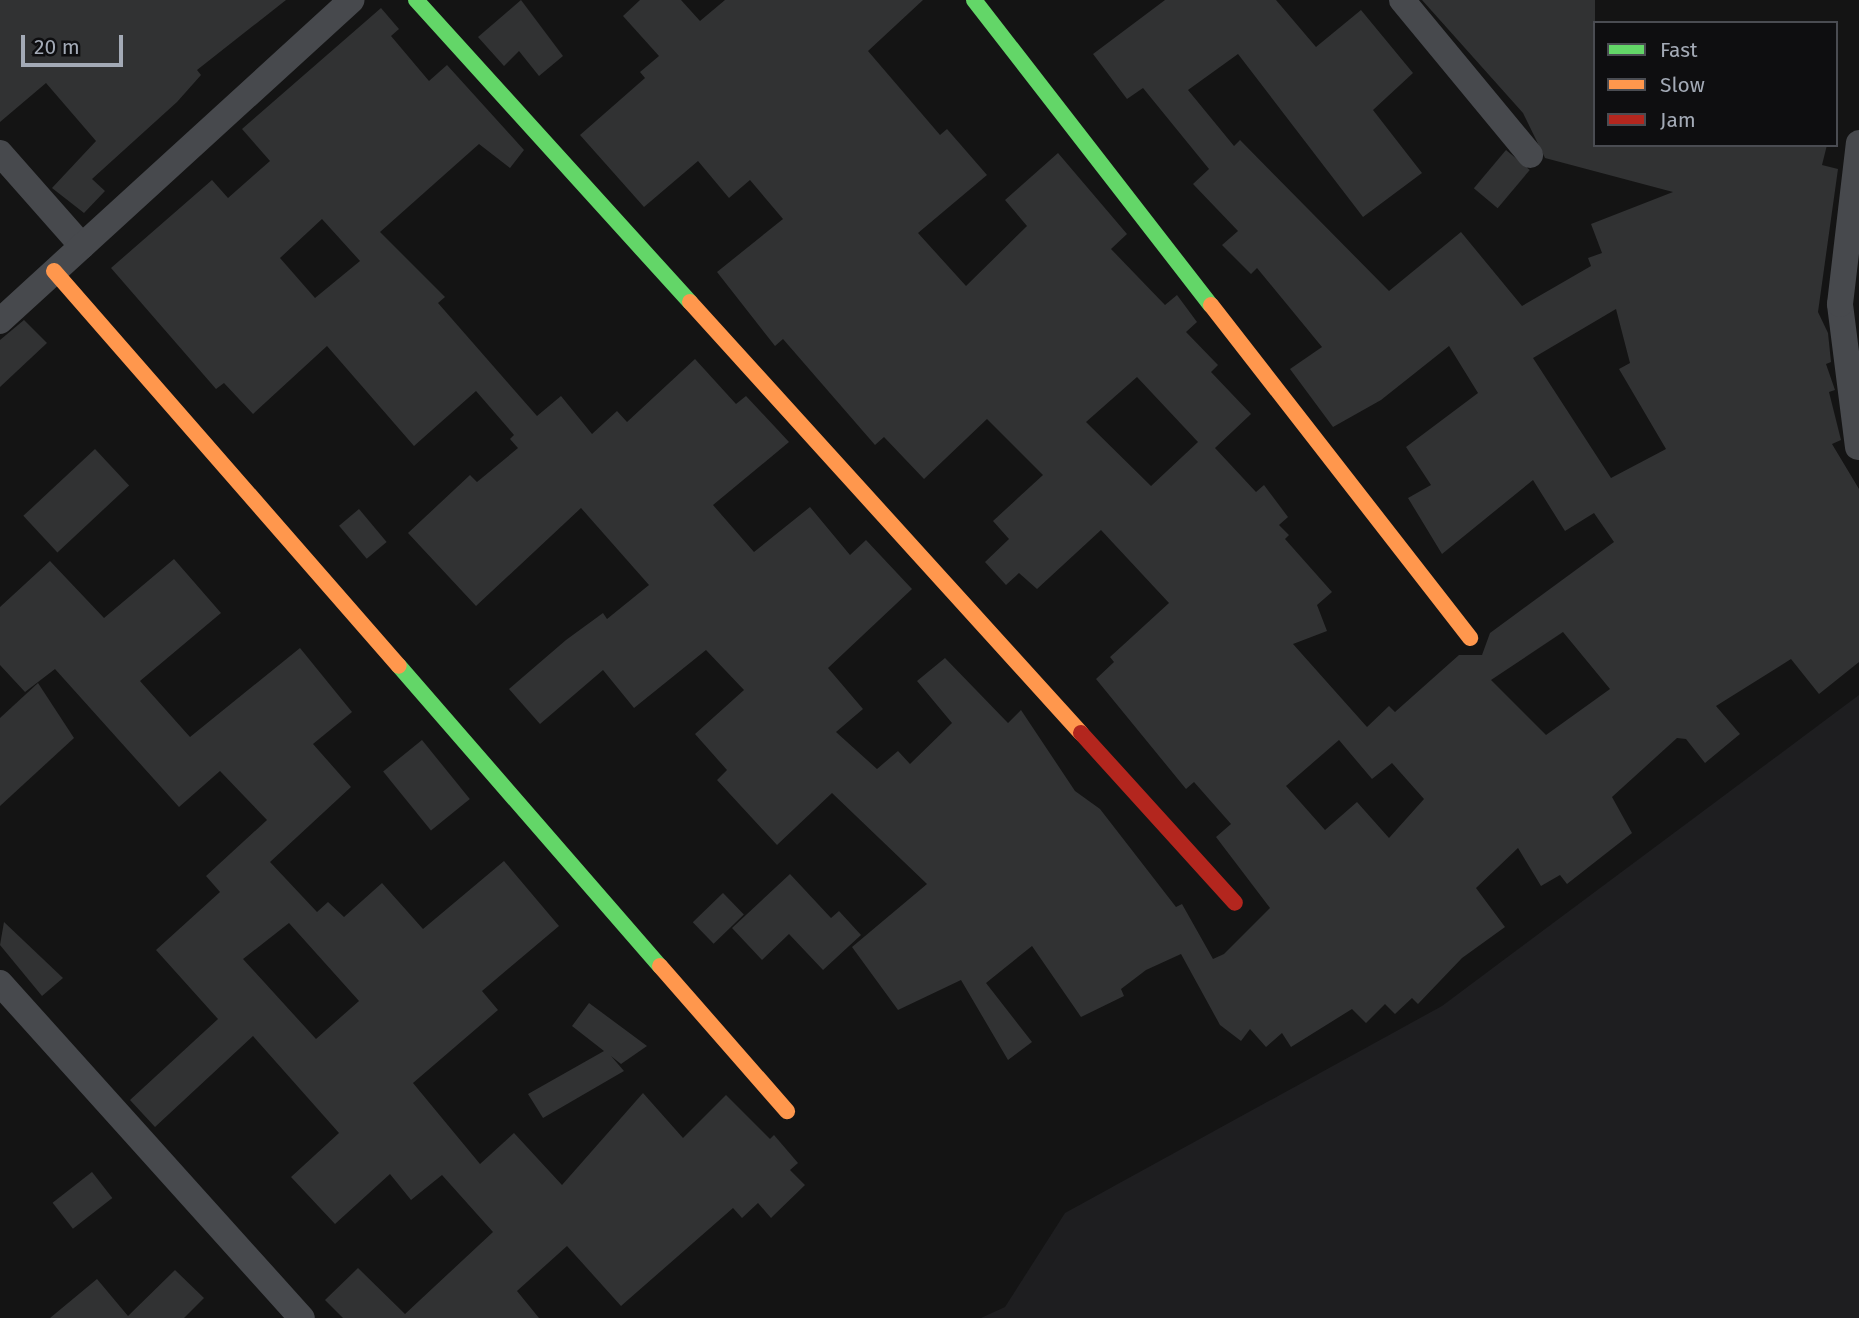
<!DOCTYPE html>
<html>
<head>
<meta charset="utf-8">
<style>
	body { margin:0 }
	#map { position:relative; width:1859px; height:1318px; overflow:hidden; background:#141414; font-family:"Fira Sans",sans-serif }
	div>[style] { position:absolute }
	.built>* { inset:0; background:#1e1e20 }
	.building>* { inset:0; background:#313233; transform-origin:0 0 }
	.street>* { height:26px; margin:-13px; padding:0 13px; transform-origin:13px; border-radius:13px; background:#47494d }
	.fast>* { height:16px; margin:-8px; padding:0 8px; transform-origin:8px; border-radius:8px; background:#63d668 }
	.slow>* { height:16px; margin:-8px; padding:0 8px; transform-origin:8px; border-radius:8px; background:#ff974d }
	.jam>* { height:16px; margin:-8px; padding:0 8px; transform-origin:8px; border-radius:8px; background:#b3261e }
	span { translate:-50% -50%; white-space:nowrap; text-align:center; line-height:1.15; -webkit-text-stroke:5px #0e0e10; paint-order:stroke }
	.legend { position:absolute; left:1593px; top:21px; width:245px; height:126px; box-sizing:border-box; background:#0e0e10; border:2px solid #4a4c52; margin:0; padding:9px 12px; list-style:none; font-size:21px; color:#a3aab6 }
	.legend li { display:flex; align-items:center; gap:14px; height:35px }
	.legend b { width:35px; border:2px solid #4a4c52 }
	.scale { position:absolute; left:21px; top:35px; width:102px; height:32px; box-sizing:border-box; border:4px solid #a3aab6; border-top:0; padding-left:9px; font-size:21px; line-height:24px; white-space:nowrap; color:#a3aab6; -webkit-text-stroke:5px #0e0e10; paint-order:stroke }
</style>
</head>
<body>
<div id="map">
	<div class="built">
		<div style="clip-path:polygon(1859px 695px,1859px 1318px,981px 1318px,1005px 1307px,1065px 1213px,1442px 1006px)"></div>
	</div>
	<div class="building">
		<div style="clip-path:polygon(0 0,286px 0,197px 70px,201px 75px,177px 102px,92px 179px,105px 191px,84px 213px,52px 188px,96px 141px,46px 83px,0 122px)"></div>
		<div style="clip-path:polygon(521px 0,563px 56px,539px 76px,519px 51px,504px 66px,478px 37px)"></div>
		<div style="clip-path:polygon(evenodd,640px 0,681px 0,700px 21px,725px 0,923px 0,868px 51px,940px 135px,947px 129px,987px 175px,918px 233px,966px 286px,1027px 226px,1005px 200px,1058px 153px,1127px 234px,1111px 249px,1165px 305px,1177px 295px,1197px 322px,1186px 332px,1218px 365px,1211px 372px,1251px 414px,1215px 448px,1256px 492px,1264px 485px,1288px 517px,1279px 525px,1289px 535px,1285px 539px,1332px 592px,1317px 605px,1327px 631px,1293px 644px,1367px 727px,1389px 706px,1395px 712px,1459px 655px,1482px 655px,1490px 633px,1614px 542px,1594px 513px,1565px 531px,1533px 480px,1442px 554px,1408px 498px,1431px 485px,1406px 447px,1478px 393px,1449px 346px,1381px 400px,1333px 427px,1290px 369px,1322px 347px,1257px 268px,1251px 274px,1222px 245px,1238px 231px,1193px 184px,1209px 169px,1143px 88px,1127px 99px,1093px 54px,1165px 0,1276px 0,1316px 47px,1361px 10px,1413px 73px,1373px 110px,1422px 173px,1363px 217px,1238px 54px,1188px 90px,1234px 146px,1240px 140px,1389px 291px,1461px 232px,1522px 306px,1591px 266px,1588px 258px,1602px 253px,1591px 224px,1673px 192px,1545px 158px,1523px 113px,1422px 0,1595px 0,1595px 145px,1827px 145px,1822px 165px,1838px 169px,1818px 312px,1828px 333px,1831px 362px,1826px 364px,1835px 390px,1829px 392px,1841px 440px,1832px 444px,1859px 489px,1859px 662px,1819px 694px,1791px 659px,1716px 706px,1740px 734px,1705px 763px,1686px 739px,1677px 738px,1612px 797px,1632px 833px,1567px 884px,1560px 875px,1541px 886px,1518px 848px,1476px 888px,1505px 927px,1462px 958px,1418px 1004px,1412px 998px,1395px 1014px,1385px 1004px,1366px 1023px,1352px 1009px,1291px 1047px,1282px 1033px,1266px 1047px,1250px 1029px,1241px 1041px,1220px 1025px,1181px 954px,1146px 970px,1121px 989px,1124px 996px,1081px 1017px,1032px 946px,986px 983px,1032px 1042px,1008px 1060px,961px 980px,898px 1010px,852px 947px,927px 884px,832px 793px,777px 845px,717px 780px,727px 770px,695px 734px,744px 690px,706px 650px,634px 708px,603px 670px,540px 724px,509px 689px,566px 640px,603px 613px,607px 619px,649px 585px,581px 508px,476px 606px,408px 533px,470px 475px,477px 482px,518px 448px,510px 439px,514px 435px,476px 391px,414px 446px,327px 346px,253px 414px,224px 383px,216px 389px,111px 268px,212px 180px,228px 198px,270px 161px,242px 129px,381px 8px,399px 29px,391px 36px,429px 81px,447px 65px,524px 150px,510px 168px,479px 144px,380px 232px,445px 297px,438px 303px,537px 416px,561px 396px,592px 434px,617px 411px,627px 422px,695px 359px,736px 404px,746px 396px,789px 442px,713px 505px,754px 552px,810px 507px,850px 555px,866px 540px,912px 589px,828px 668px,863px 709px,836px 732px,877px 769px,898px 751px,910px 764px,952px 723px,917px 681px,945px 658px,1008px 723px,1021px 710px,1075px 791px,1100px 809px,1176px 907px,1182px 904px,1213px 959px,1224px 954px,1270px 908px,1216px 837px,1231px 824px,1194px 782px,1186px 789px,1096px 679px,1114px 662px,1110px 657px,1169px 603px,1101px 530px,1037px 589px,1019px 573px,1006px 585px,985px 562px,1009px 539px,993px 521px,1043px 475px,987px 419px,924px 479px,884px 437px,875px 445px,783px 339px,775px 346px,717px 272px,783px 219px,750px 180px,729px 198px,698px 161px,644px 207px,580px 135px,645px 78px,640px 72px,659px 56px,623px 16px,640px 0,322px 219px,360px 261px,315px 298px,280px 258px,322px 219px,640px 0,1616px 309px,1630px 363px,1619px 369px,1666px 449px,1611px 478px,1533px 358px,1616px 309px,640px 0,1137px 377px,1198px 442px,1151px 486px,1086px 422px,1137px 377px,640px 0,1563px 632px,1610px 689px,1546px 735px,1491px 680px,1563px 632px,640px 0,1339px 740px,1372px 779px,1392px 763px,1424px 799px,1389px 838px,1357px 802px,1325px 830px,1286px 786px,1339px 740px)"></div>
		<div style="left:1506px;top:150px;width:31px;height:50px;rotate:40deg"></div>
		<div style="clip-path:polygon(24px 320px,47px 343px,0 387px,0 340px)"></div>
		<div style="left:95px;top:449px;width:50px;height:98px;rotate:47deg"></div>
		<div style="left:359px;top:509px;width:43px;height:26px;rotate:50deg"></div>
		<div style="clip-path:polygon(evenodd,174px 559px,221px 613px,140px 681px,190px 737px,300px 648px,352px 712px,313px 744px,351px 787px,270px 862px,317px 912px,328px 902px,344px 917px,382px 883px,423px 929px,504px 861px,559px 926px,482px 991px,498px 1010px,413px 1083px,480px 1164px,514px 1133px,562px 1185px,643px 1093px,683px 1138px,726px 1095px,770px 1139px,774px 1135px,798px 1163px,790px 1170px,805px 1185px,771px 1218px,758px 1203px,742px 1218px,733px 1208px,621px 1306px,567px 1246px,517px 1291px,539px 1318px,343px 1318px,325px 1300px,358px 1268px,405px 1314px,493px 1232px,442px 1175px,411px 1200px,390px 1174px,335px 1224px,291px 1177px,339px 1133px,253px 1036px,155px 1127px,130px 1100px,218px 1019px,156px 950px,220px 892px,206px 876px,267px 820px,220px 771px,179px 807px,55px 669px,25px 692px,0 665px,0 607px,50px 561px,104px 618px,174px 559px,289px 923px,359px 1001px,316px 1039px,243px 959px,289px 923px)"></div>
		<div style="clip-path:polygon(38px 683px,74px 738px,0 806px,0 718px)"></div>
		<div style="left:422px;top:740px;width:76px;height:50px;rotate:51deg"></div>
		<div style="clip-path:polygon(790px 874px,831px 918px,839px 911px,861px 935px,823px 970px,789px 934px,762px 960px,732px 928px)"></div>
		<div style="left:723px;top:893px;width:30px;height:42px;rotate:46deg"></div>
		<div style="clip-path:polygon(4px 922px,63px 978px,42px 996px,0 945px)"></div>
		<div style="clip-path:polygon(589px 1003px,647px 1046px,621px 1064px,611px 1056px,624px 1071px,543px 1118px,528px 1094px,604px 1051px,572px 1026px)"></div>
		<div style="left:92px;top:1172px;width:33px;height:50px;rotate:52deg"></div>
		<div style="clip-path:polygon(175px 1270px,204px 1298px,184px 1318px,50px 1318px,97px 1279px,128px 1316px)"></div>
	</div>
	<div class="street">
		<div style="left:1402px;top:0;width:201px;rotate:50.4deg"></div>
		<div style="left:0;top:153px;width:124px;rotate:48.6deg"></div>
		<div style="left:0;top:321px;width:476px;rotate:-42.4deg"></div>
		<div style="left:1858px;top:447px;width:144px;rotate:-97.2deg"></div>
		<div style="left:1840px;top:304px;width:162px;rotate:-83.3deg"></div>
		<div style="left:0;top:983px;width:451px;rotate:48deg"></div>
	</div>
	<div class="fast">
		<div style="left:416px;top:0;width:408px;rotate:47.8deg"></div>
		<div style="left:974px;top:0;width:386px;rotate:52.2deg"></div>
		<div style="left:399px;top:666px;width:398px;rotate:49deg"></div>
	</div>
	<div class="slow">
		<div style="left:54px;top:271px;width:524px;rotate:48.87deg"></div>
		<div style="left:690px;top:302px;width:582px;rotate:47.79deg"></div>
		<div style="left:1211px;top:305px;width:422px;rotate:52.1deg"></div>
		<div style="left:660px;top:966px;width:193px;rotate:48.8deg"></div>
	</div>
	<div class="jam">
		<div style="left:1081px;top:733px;width:229px;rotate:47.8deg"></div>
	</div>
	<ul class="legend">
	<li><b style="height:9px;background:#63d668"></b>Fast</li>
	<li><b style="height:9px;background:#ff974d"></b>Slow</li>
	<li><b style="height:9px;background:#b3261e"></b>Jam</li>
	</ul>
	<div class="scale">20 m</div>
</div>
</body>
</html>
